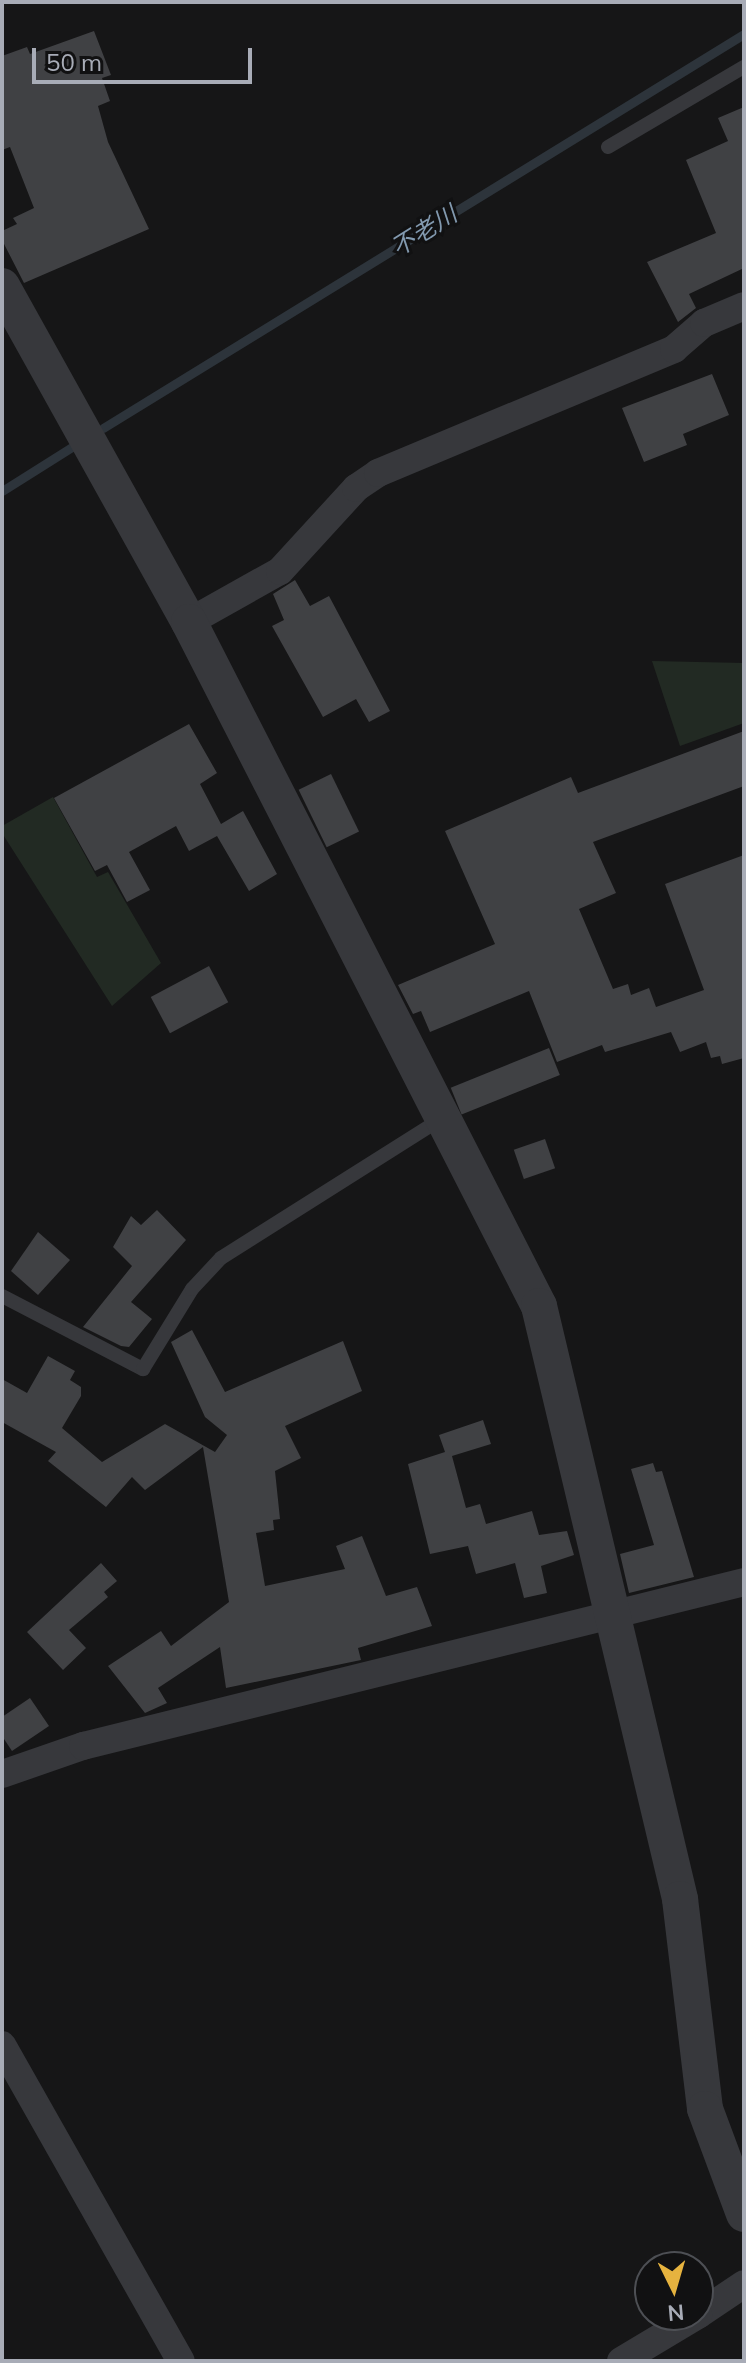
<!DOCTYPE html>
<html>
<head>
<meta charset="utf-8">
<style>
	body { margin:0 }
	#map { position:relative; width:746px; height:2363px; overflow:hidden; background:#161617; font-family:Mulish,"Noto Sans JP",sans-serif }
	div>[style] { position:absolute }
	.green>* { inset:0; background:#222a23 }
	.stream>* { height:9px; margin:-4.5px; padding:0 4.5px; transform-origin:4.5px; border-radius:4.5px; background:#2d343b }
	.building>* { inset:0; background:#404144; transform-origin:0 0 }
	.service>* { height:14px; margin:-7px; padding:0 7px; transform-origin:7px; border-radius:7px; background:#37383c }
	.minor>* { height:28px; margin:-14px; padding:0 14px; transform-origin:14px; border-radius:14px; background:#37383c }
	.tertiary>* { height:36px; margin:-18px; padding:0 18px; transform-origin:18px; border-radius:18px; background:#37383c }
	span { translate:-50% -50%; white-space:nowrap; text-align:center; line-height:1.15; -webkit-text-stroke:6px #111112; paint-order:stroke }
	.water-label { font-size:24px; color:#8299af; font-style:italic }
	.frame { position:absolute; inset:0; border:4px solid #a8acb7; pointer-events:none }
	.north { position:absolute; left:634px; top:2251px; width:80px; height:80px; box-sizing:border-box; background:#111112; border:2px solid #4d4f54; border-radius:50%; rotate:175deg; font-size:22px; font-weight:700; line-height:32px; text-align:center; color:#a8acb7 }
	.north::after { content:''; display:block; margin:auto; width:28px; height:36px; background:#e6b33f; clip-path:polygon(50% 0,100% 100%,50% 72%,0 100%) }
	.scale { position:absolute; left:32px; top:48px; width:220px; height:36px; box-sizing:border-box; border:4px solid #a8acb7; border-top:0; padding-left:10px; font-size:24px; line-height:28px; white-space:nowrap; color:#a8acb7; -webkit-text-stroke:6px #111112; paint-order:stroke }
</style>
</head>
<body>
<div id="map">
	<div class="green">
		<div style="clip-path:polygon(652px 661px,744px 663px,744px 723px,680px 746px)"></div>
		<div style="clip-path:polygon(53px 797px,97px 877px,108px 872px,161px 963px,112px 1006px,2px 833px,2px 826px)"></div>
	</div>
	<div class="stream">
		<div style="left:103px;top:428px;width:752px;rotate:-31.58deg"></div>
		<div style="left:2px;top:491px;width:83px;rotate:-32.2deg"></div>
	</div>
	<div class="building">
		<div style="clip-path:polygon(94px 31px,111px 75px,102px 78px,110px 101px,98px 106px,108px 142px,149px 229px,24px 283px,2px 240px,2px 231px,17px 224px,13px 218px,34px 208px,10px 147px,2px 150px,2px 56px,27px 47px,30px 54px)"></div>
		<div style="clip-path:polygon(744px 107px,744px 268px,689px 294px,696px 308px,678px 322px,647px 262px,716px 233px,686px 160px,728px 141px,718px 118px)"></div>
		<div style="clip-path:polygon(712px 374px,729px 415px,683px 434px,687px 445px,644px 462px,622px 408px)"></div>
		<div style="clip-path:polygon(295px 580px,310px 606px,329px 596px,390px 711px,369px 722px,356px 699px,323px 717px,272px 626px,284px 620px,273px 594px)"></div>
		<div style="clip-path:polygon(189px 724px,217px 773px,200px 784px,221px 824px,243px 811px,277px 874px,249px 891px,217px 836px,189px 851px,176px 826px,129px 852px,150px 890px,127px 902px,107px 865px,95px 871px,54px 798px)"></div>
		<div style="clip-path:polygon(744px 731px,744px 786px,593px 842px,616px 893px,579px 909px,613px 989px,628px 984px,631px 995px,649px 988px,656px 1007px,704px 990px,665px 884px,744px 855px,744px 1058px,722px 1064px,720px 1056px,711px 1058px,706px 1042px,680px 1052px,671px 1032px,605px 1052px,602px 1045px,557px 1062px,529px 991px,430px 1032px,421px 1011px,413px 1014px,398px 985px,495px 944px,445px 831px,571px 777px,578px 793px)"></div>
		<div style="left:331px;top:774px;width:64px;height:36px;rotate:64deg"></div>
		<div style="left:209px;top:966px;width:41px;height:66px;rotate:62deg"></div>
		<div style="left:549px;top:1048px;width:29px;height:106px;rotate:68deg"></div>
		<div style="left:545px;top:1139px;width:31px;height:33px;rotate:71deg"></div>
		<div style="clip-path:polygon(157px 1210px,186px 1240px,131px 1302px,152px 1319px,129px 1347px,121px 1346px,83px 1327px,132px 1266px,113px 1247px,131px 1216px,141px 1225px)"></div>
		<div style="clip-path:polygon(38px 1232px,70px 1260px,38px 1295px,11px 1271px)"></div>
		<div style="clip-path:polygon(192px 1330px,225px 1392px,343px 1341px,362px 1391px,285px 1426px,301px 1458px,275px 1471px,280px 1519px,273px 1520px,274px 1530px,256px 1533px,265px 1586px,345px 1569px,336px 1546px,362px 1536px,386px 1596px,417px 1587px,432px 1626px,358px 1648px,361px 1660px,226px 1688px,220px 1647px,158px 1688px,167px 1703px,145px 1713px,108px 1666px,161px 1631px,171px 1646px,229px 1602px,203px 1447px,145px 1490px,132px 1477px,106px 1507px,48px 1461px,56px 1452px,2px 1422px,2px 1379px,27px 1393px,48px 1356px,75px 1371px,70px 1380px,81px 1387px,81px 1396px,62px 1428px,102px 1462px,165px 1424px,215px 1452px,227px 1435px,205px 1417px,171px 1342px)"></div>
		<div style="clip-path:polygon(483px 1420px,491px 1444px,452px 1456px,466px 1508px,480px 1504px,486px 1524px,532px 1511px,539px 1535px,567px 1531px,574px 1555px,541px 1566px,547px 1593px,524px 1598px,515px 1563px,476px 1574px,468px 1546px,430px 1554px,408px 1464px,445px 1452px,439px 1435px)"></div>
		<div style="clip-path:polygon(653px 1463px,656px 1472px,662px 1471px,694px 1577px,629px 1593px,620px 1554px,654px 1545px,631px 1469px)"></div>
		<div style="clip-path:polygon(101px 1563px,117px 1581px,104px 1592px,108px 1597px,69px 1630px,86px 1648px,63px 1670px,27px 1632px)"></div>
		<div style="clip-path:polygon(30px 1698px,49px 1726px,12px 1751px,2px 1736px,2px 1717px)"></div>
	</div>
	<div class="service">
		<div style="left:608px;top:147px;width:158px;rotate:-30.5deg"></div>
		<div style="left:2px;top:1296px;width:159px;rotate:27.4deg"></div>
		<div style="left:143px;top:1369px;width:94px;rotate:-58.5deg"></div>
		<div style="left:192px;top:1289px;width:42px;rotate:-46.9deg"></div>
		<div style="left:221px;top:1258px;width:260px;rotate:-32.3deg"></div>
	</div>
	<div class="minor">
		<div style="left:189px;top:622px;width:104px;rotate:-29.3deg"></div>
		<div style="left:280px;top:571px;width:113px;rotate:-47.5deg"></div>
		<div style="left:356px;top:488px;width:27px;rotate:-34deg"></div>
		<div style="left:378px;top:473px;width:321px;rotate:-22.7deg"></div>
		<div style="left:674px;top:349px;width:40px;rotate:-41deg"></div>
		<div style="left:704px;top:323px;width:43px;rotate:-23deg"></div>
		<div style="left:2px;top:1774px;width:86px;rotate:-19.1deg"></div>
		<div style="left:83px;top:1746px;width:681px;rotate:-13.93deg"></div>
		<div style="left:2px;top:2045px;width:363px;rotate:60.5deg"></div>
		<div style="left:698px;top:2315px;width:55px;rotate:-34deg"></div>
		<div style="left:621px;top:2361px;width:90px;rotate:-30.9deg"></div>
	</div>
	<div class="tertiary">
		<div style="left:2px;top:286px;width:385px;rotate:60.9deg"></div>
		<div style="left:189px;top:622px;width:768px;rotate:62.9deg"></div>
		<div style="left:539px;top:1306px;width:610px;rotate:76.62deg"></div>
		<div style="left:680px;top:1899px;width:211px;rotate:83.2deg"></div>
		<div style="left:705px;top:2109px;width:112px;rotate:69.6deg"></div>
	</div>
	<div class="water-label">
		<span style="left:424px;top:231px;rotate:-32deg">不老川</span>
	</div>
	<div class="frame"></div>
	<div class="north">N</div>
	<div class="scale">50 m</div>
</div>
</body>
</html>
